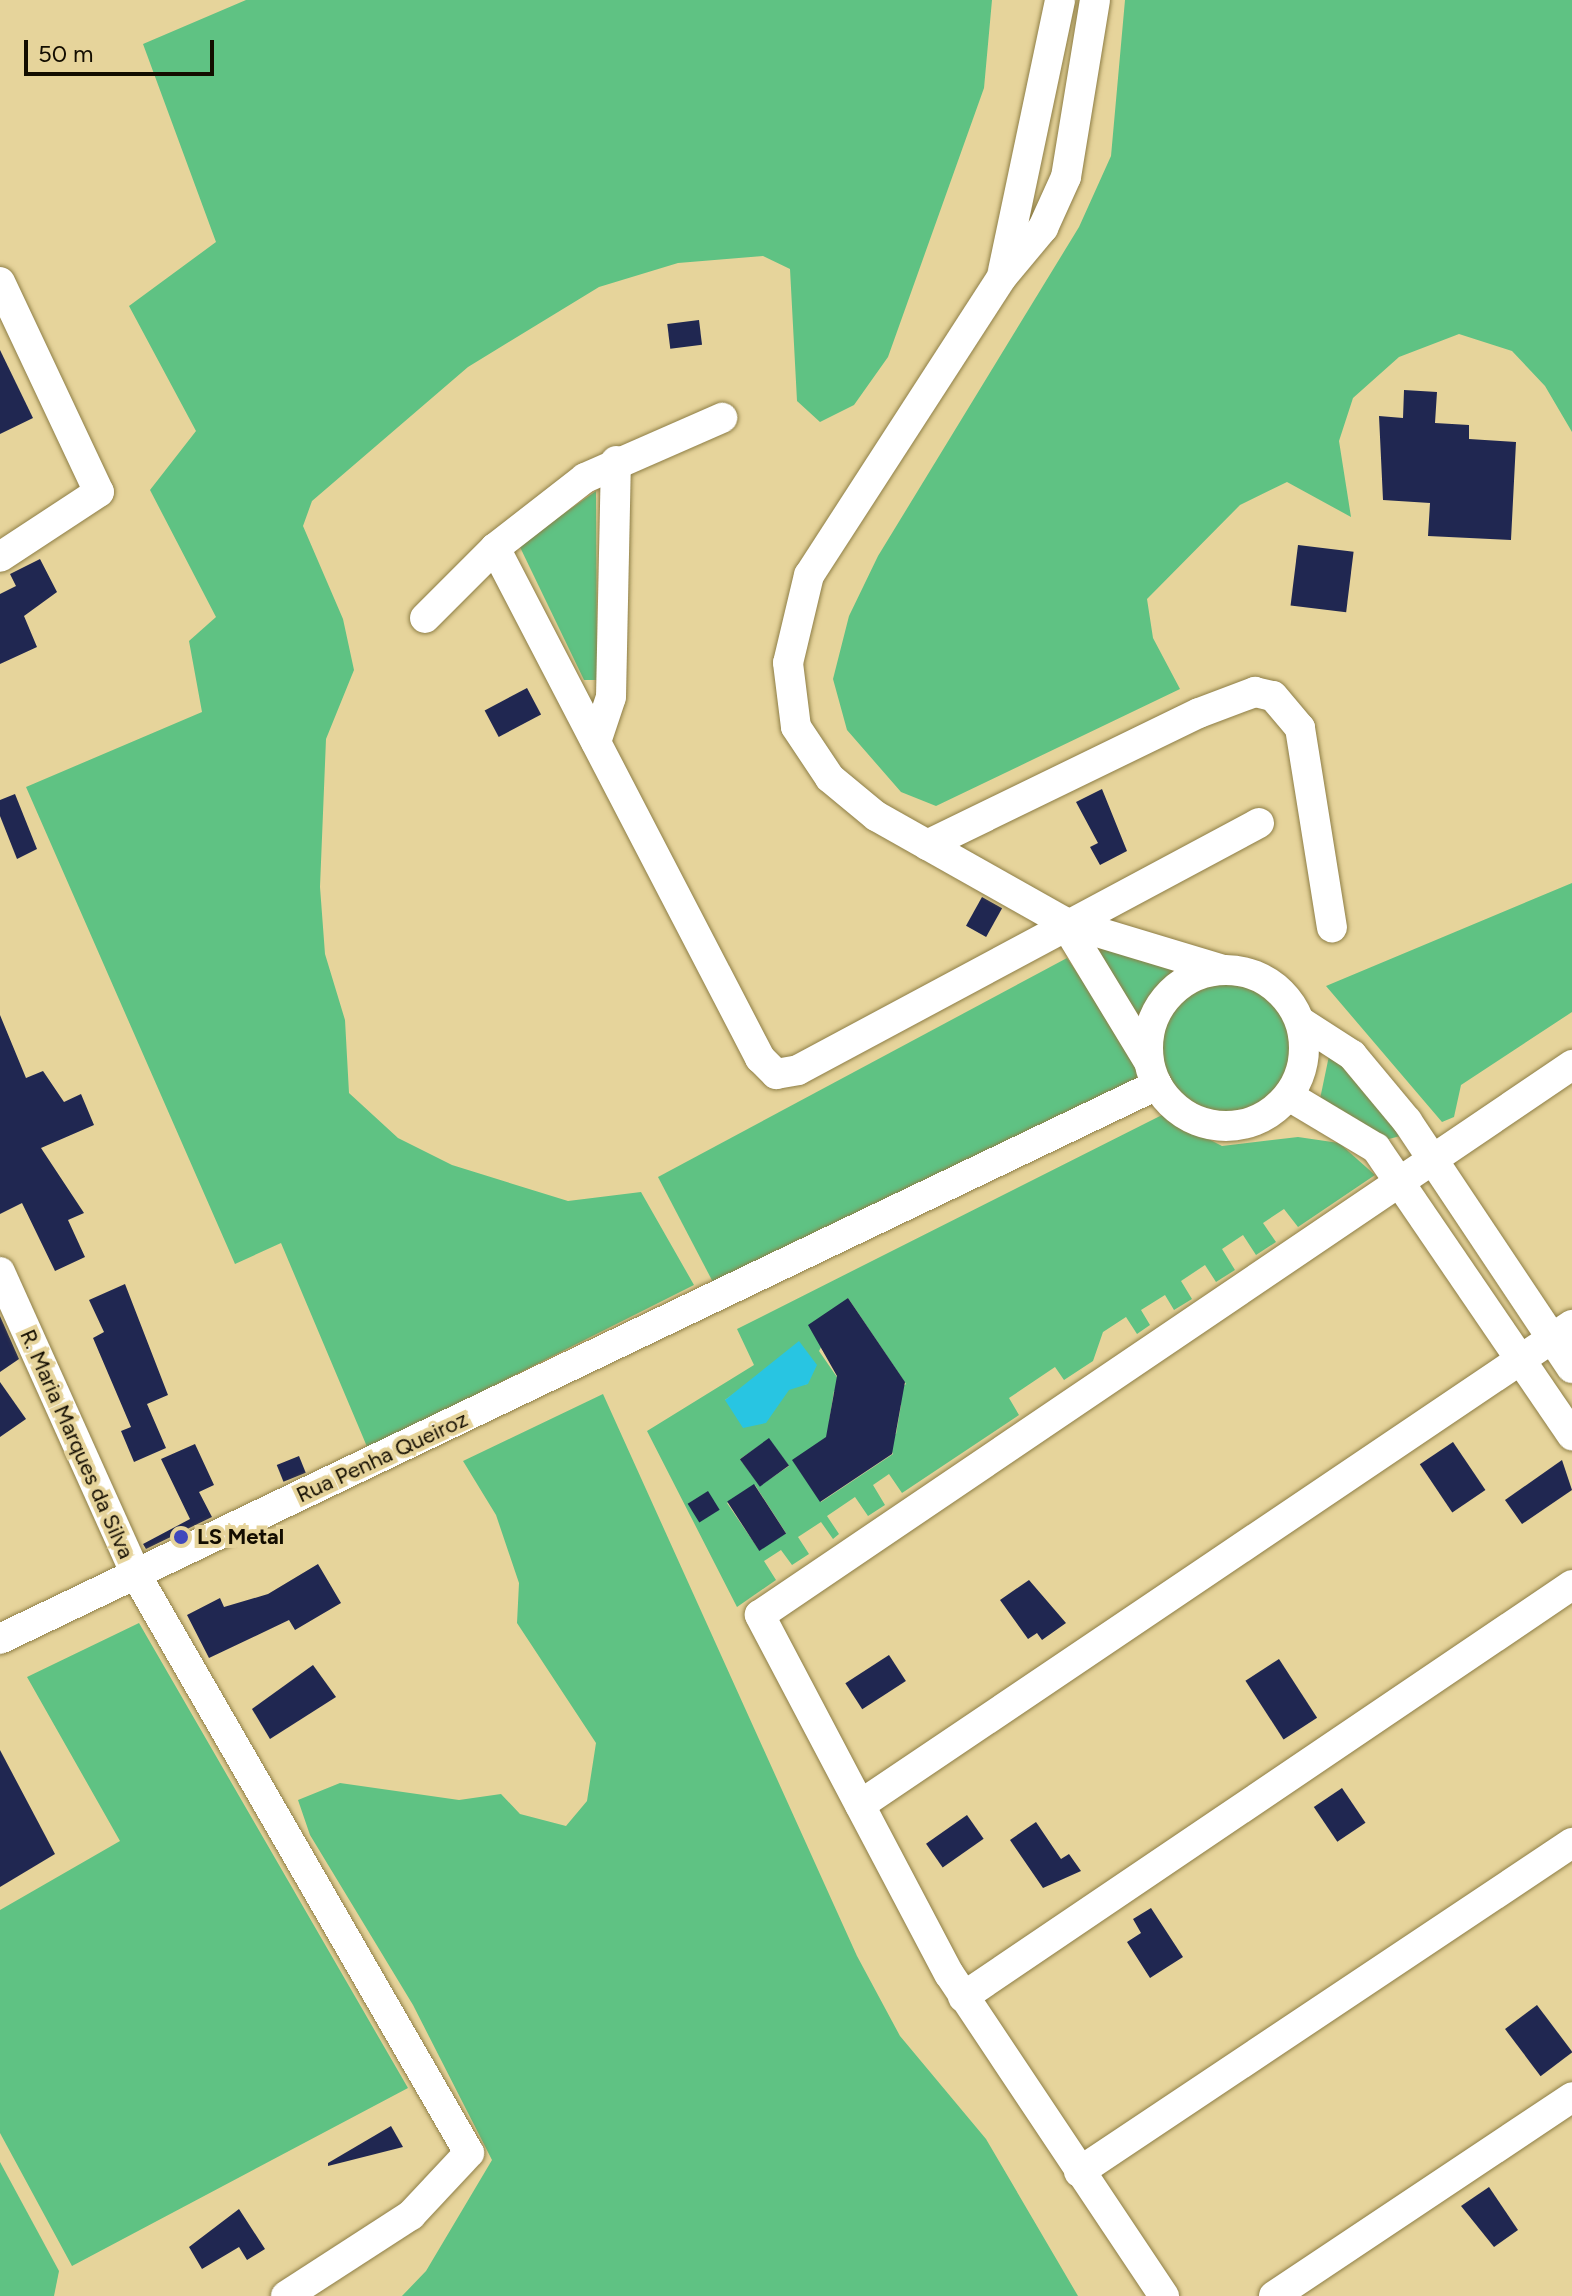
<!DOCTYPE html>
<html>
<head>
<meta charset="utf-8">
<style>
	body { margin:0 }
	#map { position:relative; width:1572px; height:2296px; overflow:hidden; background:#e6d49b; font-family:Figtree,sans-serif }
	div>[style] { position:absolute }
	.green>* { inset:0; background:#5fc283 }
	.round { border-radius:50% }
	.water>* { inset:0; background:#28c5e2 }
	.building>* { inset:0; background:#202751; transform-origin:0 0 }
	.roads { filter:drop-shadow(0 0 2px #8e7e46) drop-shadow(0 0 2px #8e7e46) }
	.minor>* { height:30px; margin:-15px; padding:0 15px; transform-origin:15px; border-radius:15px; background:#fff }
	.minor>.ring { margin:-15px; padding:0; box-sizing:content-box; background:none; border:30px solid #fff; border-radius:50% }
	.dots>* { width:22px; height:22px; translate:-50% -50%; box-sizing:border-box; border:4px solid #e6d49b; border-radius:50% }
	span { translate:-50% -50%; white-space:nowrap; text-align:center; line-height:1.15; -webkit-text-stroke:8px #e6d49b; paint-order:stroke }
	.street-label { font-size:22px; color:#130d00 }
	.poi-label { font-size:22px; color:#130d00; font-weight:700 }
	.left { translate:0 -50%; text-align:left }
	.scale { position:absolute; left:24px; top:40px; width:190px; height:36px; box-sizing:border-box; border:4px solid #130d00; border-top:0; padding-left:10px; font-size:24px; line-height:28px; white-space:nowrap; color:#130d00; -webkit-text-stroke:6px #e6d49b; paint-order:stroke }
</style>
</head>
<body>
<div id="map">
	<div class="green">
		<div style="clip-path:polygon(246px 0,992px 0,984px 88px,888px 357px,854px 405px,820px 422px,797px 401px,790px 269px,763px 256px,678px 263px,599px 287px,468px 367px,312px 501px,303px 526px,343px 619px,354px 670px,326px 739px,320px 887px,325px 954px,345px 1020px,349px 1093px,398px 1138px,452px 1165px,568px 1201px,641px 1192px,694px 1285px,368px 1449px,281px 1243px,235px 1264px,26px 787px,202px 712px,189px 641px,216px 617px,150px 490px,196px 431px,129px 306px,216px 242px,143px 44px)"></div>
		<div style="clip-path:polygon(1125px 0,1572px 0,1572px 432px,1545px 386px,1512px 351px,1459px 334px,1399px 357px,1353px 398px,1339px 441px,1351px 517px,1287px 482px,1240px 505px,1147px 599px,1153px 638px,1180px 689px,936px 806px,901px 792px,847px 730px,833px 679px,849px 616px,878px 556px,1079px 227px,1111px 156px)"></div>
		<div style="clip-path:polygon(596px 491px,597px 680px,584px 680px,519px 545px)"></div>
		<div style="clip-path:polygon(1572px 883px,1572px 1012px,1461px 1085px,1454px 1117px,1442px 1122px,1326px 986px)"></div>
		<div style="clip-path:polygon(1091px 936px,1171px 963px,1175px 975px,1146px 1019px,1129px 1017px)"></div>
		<div style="clip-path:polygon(1067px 958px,1150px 1079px,715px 1286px,658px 1177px)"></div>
		<div class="round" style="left:1157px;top:979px;width:138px;height:138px"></div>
		<div style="clip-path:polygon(1330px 1051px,1404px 1135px,1385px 1140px,1320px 1099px)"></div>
		<div style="clip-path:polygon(evenodd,1162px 1115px,1222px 1146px,1298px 1137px,1339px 1143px,1375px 1175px,1298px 1227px,1284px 1209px,1263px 1223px,1276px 1242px,1256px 1255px,1243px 1235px,1222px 1249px,1235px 1270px,1216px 1282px,1205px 1265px,1181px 1281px,1192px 1299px,1174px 1310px,1165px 1295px,1141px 1310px,1150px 1325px,1137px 1334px,1126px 1317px,1103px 1332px,1093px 1361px,1064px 1380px,1055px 1367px,1009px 1398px,1019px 1415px,902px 1493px,889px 1474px,873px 1485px,885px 1505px,868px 1516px,855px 1497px,827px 1516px,839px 1534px,833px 1539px,821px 1522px,798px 1537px,809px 1554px,792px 1565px,781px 1550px,764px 1561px,776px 1580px,737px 1607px,647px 1431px,754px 1365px,737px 1329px,1162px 1115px,848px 1298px,906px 1384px,886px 1398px,901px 1405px,896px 1434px,882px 1431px,893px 1454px,821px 1502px,795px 1464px,844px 1425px,829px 1422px,834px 1391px,848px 1393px,819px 1351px,848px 1298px,1162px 1115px,762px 1374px,807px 1384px,725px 1400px,762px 1374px,1162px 1115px,769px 1439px,789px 1466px,760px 1486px,740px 1459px,769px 1439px,1162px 1115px,755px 1485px,786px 1533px,759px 1550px,727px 1503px,755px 1485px)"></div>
		<div style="clip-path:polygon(603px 1394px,857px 1956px,900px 2036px,986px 2139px,1078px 2296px,402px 2296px,426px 2271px,492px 2160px,413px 2005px,310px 1835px,298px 1800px,340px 1783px,459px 1800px,501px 1794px,520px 1814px,566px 1826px,587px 1801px,596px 1743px,517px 1623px,519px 1583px,496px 1515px,463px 1461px)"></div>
		<div style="clip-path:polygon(139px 1623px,408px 2088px,72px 2266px,0 2133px,0 1910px,120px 1841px,27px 1677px)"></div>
		<div style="clip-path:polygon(0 2162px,59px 2271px,54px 2296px,0 2296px)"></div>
	</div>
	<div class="water">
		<div style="clip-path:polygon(799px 1341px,817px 1365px,808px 1384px,789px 1390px,766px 1423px,743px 1428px,725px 1400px)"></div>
	</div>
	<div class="building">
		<div style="left:699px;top:320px;width:25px;height:32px;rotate:83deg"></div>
		<div style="clip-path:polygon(0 350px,33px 418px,0 434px)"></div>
		<div style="clip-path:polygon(1404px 390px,1437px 392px,1435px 423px,1469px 425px,1469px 439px,1516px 442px,1511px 540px,1428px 536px,1430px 503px,1383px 500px,1379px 416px,1403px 418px)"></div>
		<div style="left:1298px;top:545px;width:56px;height:61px;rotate:7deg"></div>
		<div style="clip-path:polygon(40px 559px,57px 592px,24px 616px,37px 647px,0 664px,0 594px,16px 586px,10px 574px)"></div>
		<div style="left:527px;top:688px;width:30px;height:48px;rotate:62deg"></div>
		<div style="clip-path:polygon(1102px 789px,1127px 851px,1100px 865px,1090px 847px,1098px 843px,1076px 802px)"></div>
		<div style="clip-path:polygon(15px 794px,37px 849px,17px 859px,0 816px,0 800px)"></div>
		<div style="left:982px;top:897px;width:23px;height:33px;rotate:29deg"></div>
		<div style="clip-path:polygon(0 1015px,26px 1078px,43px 1071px,64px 1102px,81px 1094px,94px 1125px,41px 1148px,84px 1213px,68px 1220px,85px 1257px,55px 1271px,22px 1203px,0 1214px)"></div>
		<div style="clip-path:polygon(125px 1284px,168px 1395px,147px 1404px,166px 1448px,134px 1462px,121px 1431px,131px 1427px,93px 1338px,104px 1332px,89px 1300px)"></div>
		<div style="clip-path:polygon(848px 1298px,905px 1382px,892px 1454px,820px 1502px,792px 1460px,826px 1437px,837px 1376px,808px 1325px)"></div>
		<div style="clip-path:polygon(0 1316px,19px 1359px,0 1372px)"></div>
		<div style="clip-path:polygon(0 1382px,26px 1419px,0 1437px)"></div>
		<div style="left:769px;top:1438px;width:34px;height:36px;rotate:54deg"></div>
		<div style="left:1453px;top:1442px;width:58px;height:40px;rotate:56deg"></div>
		<div style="clip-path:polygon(195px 1444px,214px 1485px,199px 1492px,212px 1517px,146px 1549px,143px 1544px,190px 1519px,161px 1459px)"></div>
		<div style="left:299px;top:1456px;width:18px;height:24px;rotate:68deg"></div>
		<div style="clip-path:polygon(1562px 1460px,1572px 1490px,1522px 1524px,1505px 1500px)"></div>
		<div style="left:754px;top:1484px;width:59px;height:32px;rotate:57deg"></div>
		<div style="left:708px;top:1491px;width:22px;height:24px;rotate:58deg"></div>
		<div style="clip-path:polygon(318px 1564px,341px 1603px,295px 1630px,289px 1620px,209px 1658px,187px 1615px,220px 1598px,224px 1607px,268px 1594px)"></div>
		<div style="clip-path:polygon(1029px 1580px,1066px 1623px,1042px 1640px,1037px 1633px,1028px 1639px,1000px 1600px)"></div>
		<div style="left:889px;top:1655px;width:31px;height:52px;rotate:57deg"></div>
		<div style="left:1279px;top:1659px;width:70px;height:40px;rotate:57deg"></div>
		<div style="clip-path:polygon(313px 1665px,336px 1697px,270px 1739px,252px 1709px)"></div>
		<div style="clip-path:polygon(0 1750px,55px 1854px,0 1887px)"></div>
		<div style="left:1342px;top:1788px;width:42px;height:34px;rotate:56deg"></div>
		<div style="left:967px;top:1815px;width:29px;height:50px;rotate:55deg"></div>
		<div style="clip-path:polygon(1036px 1822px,1061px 1859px,1069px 1854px,1081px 1871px,1043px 1888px,1010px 1840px)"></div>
		<div style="clip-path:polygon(1151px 1908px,1183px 1957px,1150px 1978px,1127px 1942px,1141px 1933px,1133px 1919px)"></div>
		<div style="left:1537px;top:2005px;width:59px;height:40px;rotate:53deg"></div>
		<div style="clip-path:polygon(391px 2126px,403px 2147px,328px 2166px,328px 2163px)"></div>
		<div style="clip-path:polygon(1489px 2187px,1518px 2230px,1494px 2247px,1461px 2206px)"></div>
		<div style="clip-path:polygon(239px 2209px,265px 2249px,247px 2260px,239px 2247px,202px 2269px,189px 2247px)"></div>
	</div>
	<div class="roads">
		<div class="minor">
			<div style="left:1095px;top:0;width:179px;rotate:99.3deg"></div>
			<div style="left:1066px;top:177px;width:56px;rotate:114.3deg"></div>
			<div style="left:1043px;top:228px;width:64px;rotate:129.9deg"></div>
			<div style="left:1002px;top:277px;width:355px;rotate:122.9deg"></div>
			<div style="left:809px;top:575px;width:90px;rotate:103.4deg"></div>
			<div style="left:788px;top:663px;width:64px;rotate:82.9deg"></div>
			<div style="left:796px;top:727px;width:61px;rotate:56.3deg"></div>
			<div style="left:830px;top:778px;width:60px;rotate:39.6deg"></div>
			<div style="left:876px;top:816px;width:216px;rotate:29.4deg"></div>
			<div style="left:1064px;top:922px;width:163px;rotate:16.8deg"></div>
			<div style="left:1003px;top:271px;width:277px;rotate:-78.1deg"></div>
			<div style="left:0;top:282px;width:232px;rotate:64.8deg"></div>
			<div style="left:99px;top:492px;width:118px;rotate:146.7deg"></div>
			<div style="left:495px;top:548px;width:575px;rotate:62.54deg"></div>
			<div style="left:760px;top:1058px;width:23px;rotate:45deg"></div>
			<div style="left:776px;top:1074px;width:22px;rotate:-10deg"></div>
			<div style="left:798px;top:1070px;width:523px;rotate:-28.18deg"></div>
			<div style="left:425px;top:618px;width:99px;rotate:-45deg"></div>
			<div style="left:495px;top:548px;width:114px;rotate:-37.9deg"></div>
			<div style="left:585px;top:478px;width:150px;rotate:-23.7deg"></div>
			<div style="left:596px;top:742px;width:47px;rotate:-71.6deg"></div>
			<div style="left:611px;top:697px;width:236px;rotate:-88.8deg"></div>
			<div style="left:927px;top:845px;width:302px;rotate:-25.9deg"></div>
			<div style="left:1199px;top:713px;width:60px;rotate:-20.6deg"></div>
			<div style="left:1255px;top:692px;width:18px;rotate:13deg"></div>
			<div style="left:1273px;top:696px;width:42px;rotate:49.8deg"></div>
			<div style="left:1300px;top:728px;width:202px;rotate:80.9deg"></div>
			<div style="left:1064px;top:922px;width:162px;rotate:58.7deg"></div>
			<div class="ring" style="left:1148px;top:970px;width:126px;height:126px"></div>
			<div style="left:1301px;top:1022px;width:61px;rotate:32.9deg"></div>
			<div style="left:1352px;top:1055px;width:86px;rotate:50.2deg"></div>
			<div style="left:1407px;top:1121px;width:297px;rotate:56.3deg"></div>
			<div style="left:1289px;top:1096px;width:101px;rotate:30.9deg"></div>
			<div style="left:1376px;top:1148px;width:348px;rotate:55.7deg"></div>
			<div style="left:0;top:1272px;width:330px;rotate:65.8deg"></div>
			<div style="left:135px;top:1573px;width:669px;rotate:60.06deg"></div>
			<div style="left:469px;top:2153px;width:85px;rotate:133.1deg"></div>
			<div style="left:411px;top:2215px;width:149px;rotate:147.1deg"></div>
			<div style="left:0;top:1639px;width:1283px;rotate:-25.59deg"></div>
			<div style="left:860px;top:1805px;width:859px;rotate:-33.99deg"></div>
			<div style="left:963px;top:1997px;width:735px;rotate:-34.08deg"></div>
			<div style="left:1079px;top:2172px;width:593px;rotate:-33.72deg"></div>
			<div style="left:1164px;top:2296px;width:387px;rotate:-123.7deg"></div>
			<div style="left:949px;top:1974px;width:406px;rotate:-117.8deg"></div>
			<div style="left:760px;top:1615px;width:981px;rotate:-34.11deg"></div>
			<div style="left:1274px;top:2296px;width:358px;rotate:-33.7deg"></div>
		</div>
	</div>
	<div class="dots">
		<div style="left:181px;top:1537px;background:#3f48bc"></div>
	</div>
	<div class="street-label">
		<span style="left:77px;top:1444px;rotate:66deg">R. Maria Marques da Silva</span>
		<span style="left:382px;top:1457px;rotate:-25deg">Rua Penha Queiroz</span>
	</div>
	<div class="poi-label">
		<span class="left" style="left:197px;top:1537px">LS Metal</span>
	</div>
	<div class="scale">50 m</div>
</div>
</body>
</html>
